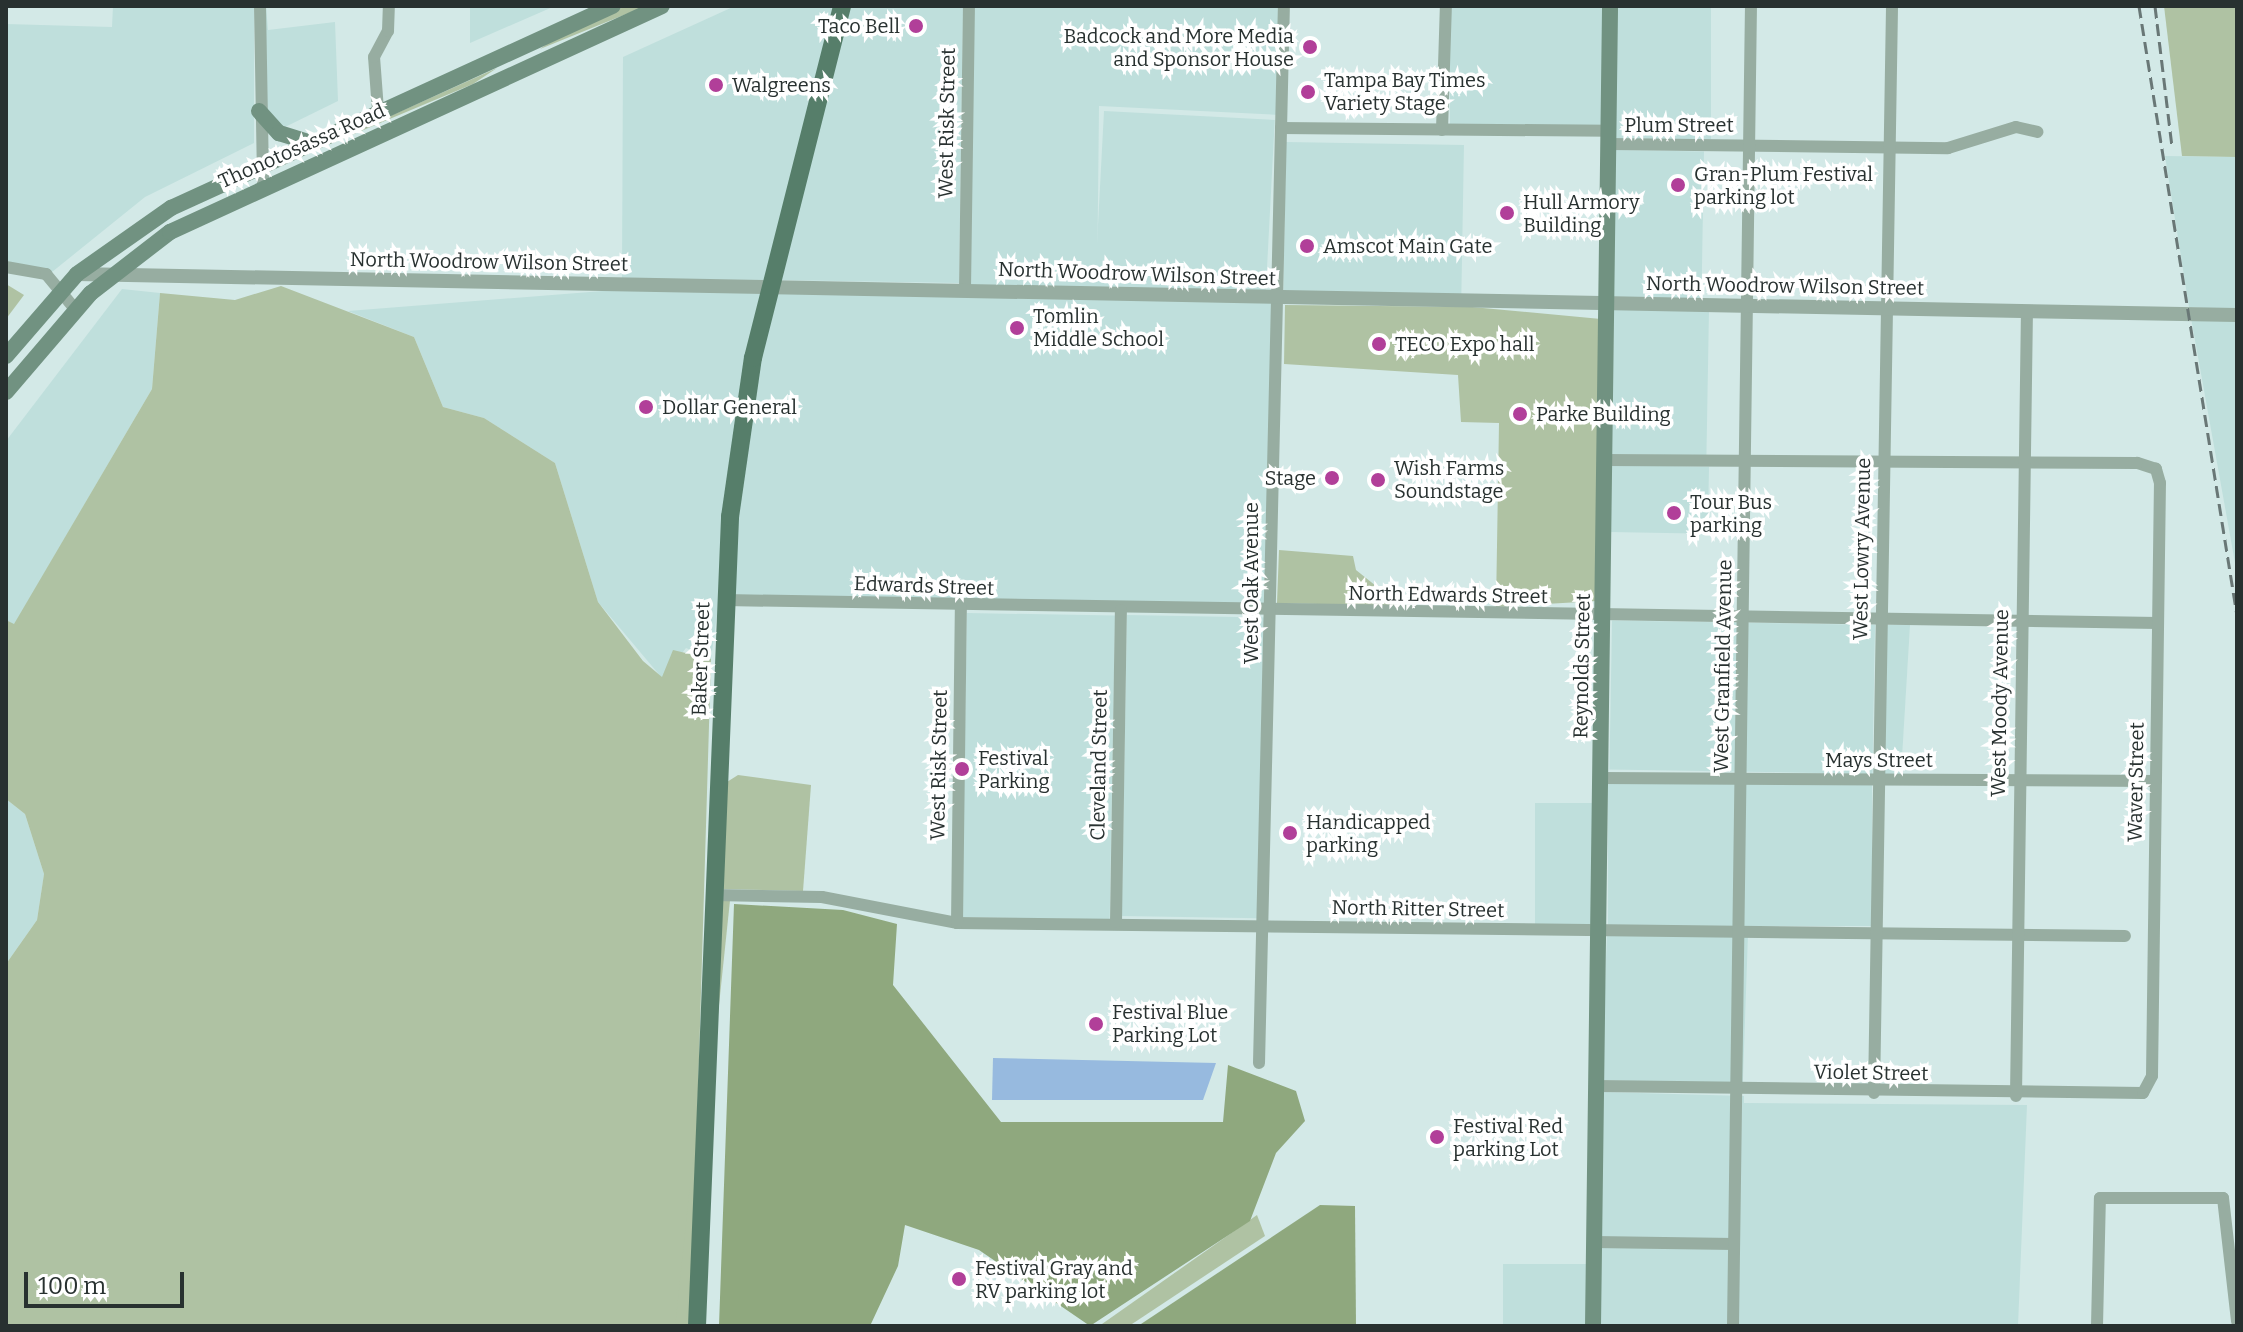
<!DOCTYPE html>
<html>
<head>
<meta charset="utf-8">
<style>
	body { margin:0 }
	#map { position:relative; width:2243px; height:1332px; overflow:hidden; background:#d3e9e7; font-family:Bitter,serif }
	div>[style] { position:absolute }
	.built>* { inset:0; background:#bfdfdc; transform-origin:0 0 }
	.green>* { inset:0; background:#afc2a3; transform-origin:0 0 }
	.forest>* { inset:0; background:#8fa87e }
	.water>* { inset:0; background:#97badf }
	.minor>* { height:12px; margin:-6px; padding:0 6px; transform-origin:6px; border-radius:6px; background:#97ada1 }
	.tertiary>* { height:14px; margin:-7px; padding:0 7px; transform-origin:7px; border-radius:7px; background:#97ada1 }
	.secondary>* { height:16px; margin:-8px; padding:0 8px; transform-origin:8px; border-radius:8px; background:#719281 }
	.primary>* { height:18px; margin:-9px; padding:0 9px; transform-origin:9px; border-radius:9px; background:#567e6a }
	.rail>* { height:3px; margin-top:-1.5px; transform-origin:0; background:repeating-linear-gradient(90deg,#697776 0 12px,transparent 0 18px) }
	.dots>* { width:22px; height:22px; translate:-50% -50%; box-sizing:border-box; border:4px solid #fff; border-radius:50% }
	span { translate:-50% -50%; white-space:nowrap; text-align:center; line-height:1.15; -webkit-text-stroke:7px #fff; paint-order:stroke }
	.poi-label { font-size:20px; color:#283130 }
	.right { translate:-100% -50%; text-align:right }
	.left { translate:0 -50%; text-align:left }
	.street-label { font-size:20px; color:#283130 }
	.frame { position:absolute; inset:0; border:8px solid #283130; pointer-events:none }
	.scale { position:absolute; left:24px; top:1272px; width:160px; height:36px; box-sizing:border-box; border:4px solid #283130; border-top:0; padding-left:10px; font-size:24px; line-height:28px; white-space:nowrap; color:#283130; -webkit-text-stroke:6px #fff; paint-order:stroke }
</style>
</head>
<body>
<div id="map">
	<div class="built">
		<div style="clip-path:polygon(113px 6px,254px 6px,254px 143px,145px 197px,52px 272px,6px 261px,6px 24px,112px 27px)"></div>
		<div style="clip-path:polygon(266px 6px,268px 30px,335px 22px,338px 101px,283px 128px,265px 110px)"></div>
		<div style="clip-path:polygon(470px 6px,555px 6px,470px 43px)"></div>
		<div style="clip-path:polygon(735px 6px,836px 6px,764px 280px,622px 279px,623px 57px)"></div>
		<div style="clip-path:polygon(848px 6px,963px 6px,959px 283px,777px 280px)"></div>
		<div style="clip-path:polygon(969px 6px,1284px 6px,1281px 115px,1099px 106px,1097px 293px,1275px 299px,1270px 611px,725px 600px,769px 285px,965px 288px)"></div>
		<div style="left:1450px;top:6px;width:154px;height:119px"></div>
		<div style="left:1616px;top:6px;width:95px;height:133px"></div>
		<div style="left:1104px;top:111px;width:171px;height:177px;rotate:3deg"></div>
		<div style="left:1286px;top:142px;width:178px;height:152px;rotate:1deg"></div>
		<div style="left:1615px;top:150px;width:89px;height:147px;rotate:1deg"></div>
		<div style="clip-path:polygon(2165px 156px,2237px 157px,2237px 310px,2189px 307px)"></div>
		<div style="clip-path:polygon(122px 289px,160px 293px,152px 389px,14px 625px,6px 620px,6px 441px)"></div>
		<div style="clip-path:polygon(615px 290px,761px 290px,711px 659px,686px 648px,662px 678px,598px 602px,555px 463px,484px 418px,443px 407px,414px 337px,348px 311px)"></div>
		<div style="left:1614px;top:308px;width:95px;height:146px;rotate:1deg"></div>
		<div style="clip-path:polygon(2191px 318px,2237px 321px,2237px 574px)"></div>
		<div style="left:1611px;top:465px;width:98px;height:67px;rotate:1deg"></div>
		<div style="left:967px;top:613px;width:148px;height:304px;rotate:1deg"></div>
		<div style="left:1127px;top:615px;width:137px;height:301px;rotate:1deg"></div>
		<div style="left:1875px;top:625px;width:149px;height:263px;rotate:91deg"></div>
		<div style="clip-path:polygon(1887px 625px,1910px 625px,1901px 774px,1885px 774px)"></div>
		<div style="left:1608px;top:783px;width:264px;height:143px"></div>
		<div style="clip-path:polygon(6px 799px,25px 814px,44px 874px,37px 920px,6px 964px)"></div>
		<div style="left:1595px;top:803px;width:123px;height:60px;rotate:90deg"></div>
		<div style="left:1748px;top:934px;width:151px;height:141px;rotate:92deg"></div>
		<div style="clip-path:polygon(1603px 1092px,1744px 1096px,1744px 1103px,2027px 1105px,2018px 1326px,1599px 1326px)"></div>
		<div style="left:1587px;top:1264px;width:62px;height:84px;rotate:90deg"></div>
	</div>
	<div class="green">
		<div style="clip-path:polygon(626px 6px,646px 6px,540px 49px,558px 36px)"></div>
		<div style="clip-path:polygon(2164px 6px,2237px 6px,2237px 157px,2182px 156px)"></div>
		<div style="clip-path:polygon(497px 68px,473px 84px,299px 157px)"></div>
		<div style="clip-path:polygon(6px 284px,24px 295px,6px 319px)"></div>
		<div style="clip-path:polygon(281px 286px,414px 337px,443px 407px,484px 418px,555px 463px,598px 602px,643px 661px,662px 677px,673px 650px,711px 659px,691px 1326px,6px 1326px,6px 964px,37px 920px,44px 874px,25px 814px,6px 799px,6px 620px,14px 624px,152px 389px,160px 293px,235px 300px)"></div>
		<div style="clip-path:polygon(1285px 305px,1472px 307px,1601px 319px,1597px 601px,1496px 607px,1499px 423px,1461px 422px,1458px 375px,1284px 364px)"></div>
		<div style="clip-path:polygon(1279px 550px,1353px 556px,1356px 570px,1401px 606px,1277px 603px)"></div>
		<div style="clip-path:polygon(738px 775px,811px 785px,803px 891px,720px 889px,727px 782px)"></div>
		<div style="left:720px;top:900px;width:10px;height:426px;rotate:6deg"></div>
		<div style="clip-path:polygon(1257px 1215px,1265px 1236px,1129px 1326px,1102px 1324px)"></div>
	</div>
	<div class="forest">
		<div style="clip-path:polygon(734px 904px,843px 910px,897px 924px,893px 985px,1001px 1122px,1223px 1122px,1228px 1065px,1296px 1091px,1305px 1121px,1276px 1153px,1250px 1221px,1090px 1326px,979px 1250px,905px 1225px,898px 1266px,870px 1326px,719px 1326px)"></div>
		<div style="clip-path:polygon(1320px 1205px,1355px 1206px,1356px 1326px,1138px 1326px)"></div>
	</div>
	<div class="water">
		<div style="clip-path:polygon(993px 1058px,1216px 1063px,1203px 1100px,992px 1100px)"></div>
	</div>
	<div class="minor">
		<div style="left:260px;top:6px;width:179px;rotate:89deg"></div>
		<div style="left:378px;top:110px;width:53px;rotate:-94.3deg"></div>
		<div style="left:374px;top:57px;width:30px;rotate:-62deg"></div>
		<div style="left:388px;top:31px;width:25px;rotate:-88deg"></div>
		<div style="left:1281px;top:128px;width:328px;rotate:0.5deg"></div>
		<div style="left:1442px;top:130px;width:124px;rotate:-88.2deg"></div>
		<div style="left:1609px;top:144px;width:339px;rotate:0.7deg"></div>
		<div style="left:1948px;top:148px;width:71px;rotate:-17.2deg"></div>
		<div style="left:2016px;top:127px;width:22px;rotate:13deg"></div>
		<div style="left:6px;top:267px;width:41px;rotate:9.9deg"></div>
		<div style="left:46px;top:274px;width:45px;rotate:50.4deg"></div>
		<div style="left:965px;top:289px;width:283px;rotate:-89.2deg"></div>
		<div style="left:725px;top:600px;width:1433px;rotate:0.92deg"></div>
		<div style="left:1601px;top:778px;width:555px;rotate:0.31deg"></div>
		<div style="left:714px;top:895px;width:108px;rotate:1.1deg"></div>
		<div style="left:822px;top:897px;width:137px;rotate:10.9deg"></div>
		<div style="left:957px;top:923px;width:1168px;rotate:0.64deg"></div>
		<div style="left:1116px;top:922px;width:312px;rotate:-89.1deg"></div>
		<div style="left:957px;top:923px;width:315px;rotate:-89.3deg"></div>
		<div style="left:1259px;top:1063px;width:1057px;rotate:-88.65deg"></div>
		<div style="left:1597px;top:1086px;width:546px;rotate:0.73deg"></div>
		<div style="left:2143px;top:1093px;width:19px;rotate:-62deg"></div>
		<div style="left:2152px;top:1076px;width:593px;rotate:-89.23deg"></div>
		<div style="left:2160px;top:483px;width:15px;rotate:-106deg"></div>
		<div style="left:2156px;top:469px;width:20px;rotate:-162deg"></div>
		<div style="left:2137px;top:463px;width:532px;rotate:-179.68deg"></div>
		<div style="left:1874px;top:1093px;width:1087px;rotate:-89.05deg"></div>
		<div style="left:2016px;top:1096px;width:784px;rotate:-89.2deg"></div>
		<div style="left:1594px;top:1242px;width:140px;rotate:0.8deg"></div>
		<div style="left:1733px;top:1326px;width:1320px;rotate:-89.22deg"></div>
		<div style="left:2097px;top:1326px;width:128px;rotate:-88.7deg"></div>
		<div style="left:2100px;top:1198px;width:123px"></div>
		<div style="left:2223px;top:1198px;width:124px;rotate:83.5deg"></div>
	</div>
	<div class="tertiary">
		<div style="left:77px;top:274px;width:2160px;rotate:1.09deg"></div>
	</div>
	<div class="secondary">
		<div style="left:259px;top:111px;width:30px;rotate:48deg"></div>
		<div style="left:279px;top:133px;width:31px;rotate:17deg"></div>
		<div style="left:6px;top:356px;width:108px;rotate:-49.1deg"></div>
		<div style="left:77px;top:274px;width:115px;rotate:-35.1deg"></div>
		<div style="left:171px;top:208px;width:486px;rotate:-24.6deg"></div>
		<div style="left:6px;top:392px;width:130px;rotate:-49.4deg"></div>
		<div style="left:91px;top:293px;width:100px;rotate:-37.7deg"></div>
		<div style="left:170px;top:232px;width:541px;rotate:-24.67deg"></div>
		<div style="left:1593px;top:1326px;width:1320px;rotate:-89.26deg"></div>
	</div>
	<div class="primary">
		<div style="left:697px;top:1326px;width:810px;rotate:-87.66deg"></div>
		<div style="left:730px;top:517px;width:161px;rotate:-81.8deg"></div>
		<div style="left:753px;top:358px;width:363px;rotate:-75.8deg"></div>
	</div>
	<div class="rail">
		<div style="left:2139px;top:6px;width:617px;rotate:80.86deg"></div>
		<div style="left:2155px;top:6px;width:141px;rotate:83.1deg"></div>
	</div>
	<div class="dots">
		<div style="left:916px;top:26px;background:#b13f99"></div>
		<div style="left:1310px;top:47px;background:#b13f99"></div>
		<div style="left:716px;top:85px;background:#b13f99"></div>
		<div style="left:1308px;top:92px;background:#b13f99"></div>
		<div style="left:1678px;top:185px;background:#b13f99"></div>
		<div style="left:1507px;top:213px;background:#b13f99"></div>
		<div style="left:1307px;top:246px;background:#b13f99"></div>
		<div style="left:1017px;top:328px;background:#b13f99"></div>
		<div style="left:1379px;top:344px;background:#b13f99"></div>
		<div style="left:646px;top:407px;background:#b13f99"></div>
		<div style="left:1520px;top:414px;background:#b13f99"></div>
		<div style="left:1332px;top:478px;background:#b13f99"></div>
		<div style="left:1378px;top:480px;background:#b13f99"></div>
		<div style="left:1674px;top:513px;background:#b13f99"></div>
		<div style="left:962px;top:769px;background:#b13f99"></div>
		<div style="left:1290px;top:833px;background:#b13f99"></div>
		<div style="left:1096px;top:1024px;background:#b13f99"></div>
		<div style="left:1437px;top:1137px;background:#b13f99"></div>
		<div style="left:959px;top:1279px;background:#b13f99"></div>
	</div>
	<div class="poi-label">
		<span class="right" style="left:900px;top:26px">Taco Bell</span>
		<span class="right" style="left:1294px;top:48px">Badcock and More Media<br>and Sponsor House</span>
		<span class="left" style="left:1324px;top:92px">Tampa Bay Times<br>Variety Stage</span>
		<span class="left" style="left:732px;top:85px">Walgreens</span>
		<span class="left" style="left:1694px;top:186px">Gran-Plum Festival<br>parking lot</span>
		<span class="left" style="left:1523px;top:214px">Hull Armory<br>Building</span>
		<span class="left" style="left:1323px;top:246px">Amscot Main Gate</span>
		<span class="left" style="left:1033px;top:328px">Tomlin<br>Middle School</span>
		<span class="left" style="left:1395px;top:344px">TECO Expo hall</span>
		<span class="left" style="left:662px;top:407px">Dollar General</span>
		<span class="left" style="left:1536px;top:414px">Parke Building</span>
		<span class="left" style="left:1394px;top:480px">Wish Farms<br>Soundstage</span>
		<span class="right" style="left:1316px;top:478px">Stage</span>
		<span class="left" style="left:1690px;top:514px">Tour Bus<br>parking</span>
		<span class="left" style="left:978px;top:770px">Festival<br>Parking</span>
		<span class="left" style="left:1306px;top:834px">Handicapped<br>parking</span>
		<span class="left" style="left:1112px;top:1024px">Festival Blue<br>Parking Lot</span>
		<span class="left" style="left:1453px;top:1138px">Festival Red<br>parking Lot</span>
		<span class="left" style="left:975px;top:1280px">Festival Gray and<br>RV parking lot</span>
	</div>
	<div class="street-label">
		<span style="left:947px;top:123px;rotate:-89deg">West Risk Street</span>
		<span style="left:1679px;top:125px">Plum Street</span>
		<span style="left:302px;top:146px;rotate:-24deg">Thonotosassa Road</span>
		<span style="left:489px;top:262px;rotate:1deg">North Woodrow Wilson Street</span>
		<span style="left:1137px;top:274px;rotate:2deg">North Woodrow Wilson Street</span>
		<span style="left:1785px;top:286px;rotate:1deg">North Woodrow Wilson Street</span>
		<span style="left:1862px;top:549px;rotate:-89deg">West Lowry Avenue</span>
		<span style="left:1251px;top:583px;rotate:-90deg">West Oak Avenue</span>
		<span style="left:924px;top:586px;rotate:2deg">Edwards Street</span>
		<span style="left:1448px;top:595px;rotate:1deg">North Edwards Street</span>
		<span style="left:701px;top:659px;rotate:-88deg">Baker Street</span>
		<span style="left:1582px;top:666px;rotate:-89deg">Reynolds Street</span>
		<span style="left:1723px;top:666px;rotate:-89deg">West Granfield Avenue</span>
		<span style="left:2000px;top:703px;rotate:-89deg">West Moody Avenue</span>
		<span style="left:1879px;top:760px">Mays Street</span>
		<span style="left:939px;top:765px;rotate:-89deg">West Risk Street</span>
		<span style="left:1099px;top:765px;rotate:-89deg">Cleveland Street</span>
		<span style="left:2136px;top:782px;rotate:-89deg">Waver Street</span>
		<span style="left:1418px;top:909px;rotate:1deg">North Ritter Street</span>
		<span style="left:1871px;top:1073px;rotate:1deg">Violet Street</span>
	</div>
	<div class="frame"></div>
	<div class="scale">100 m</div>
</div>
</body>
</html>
